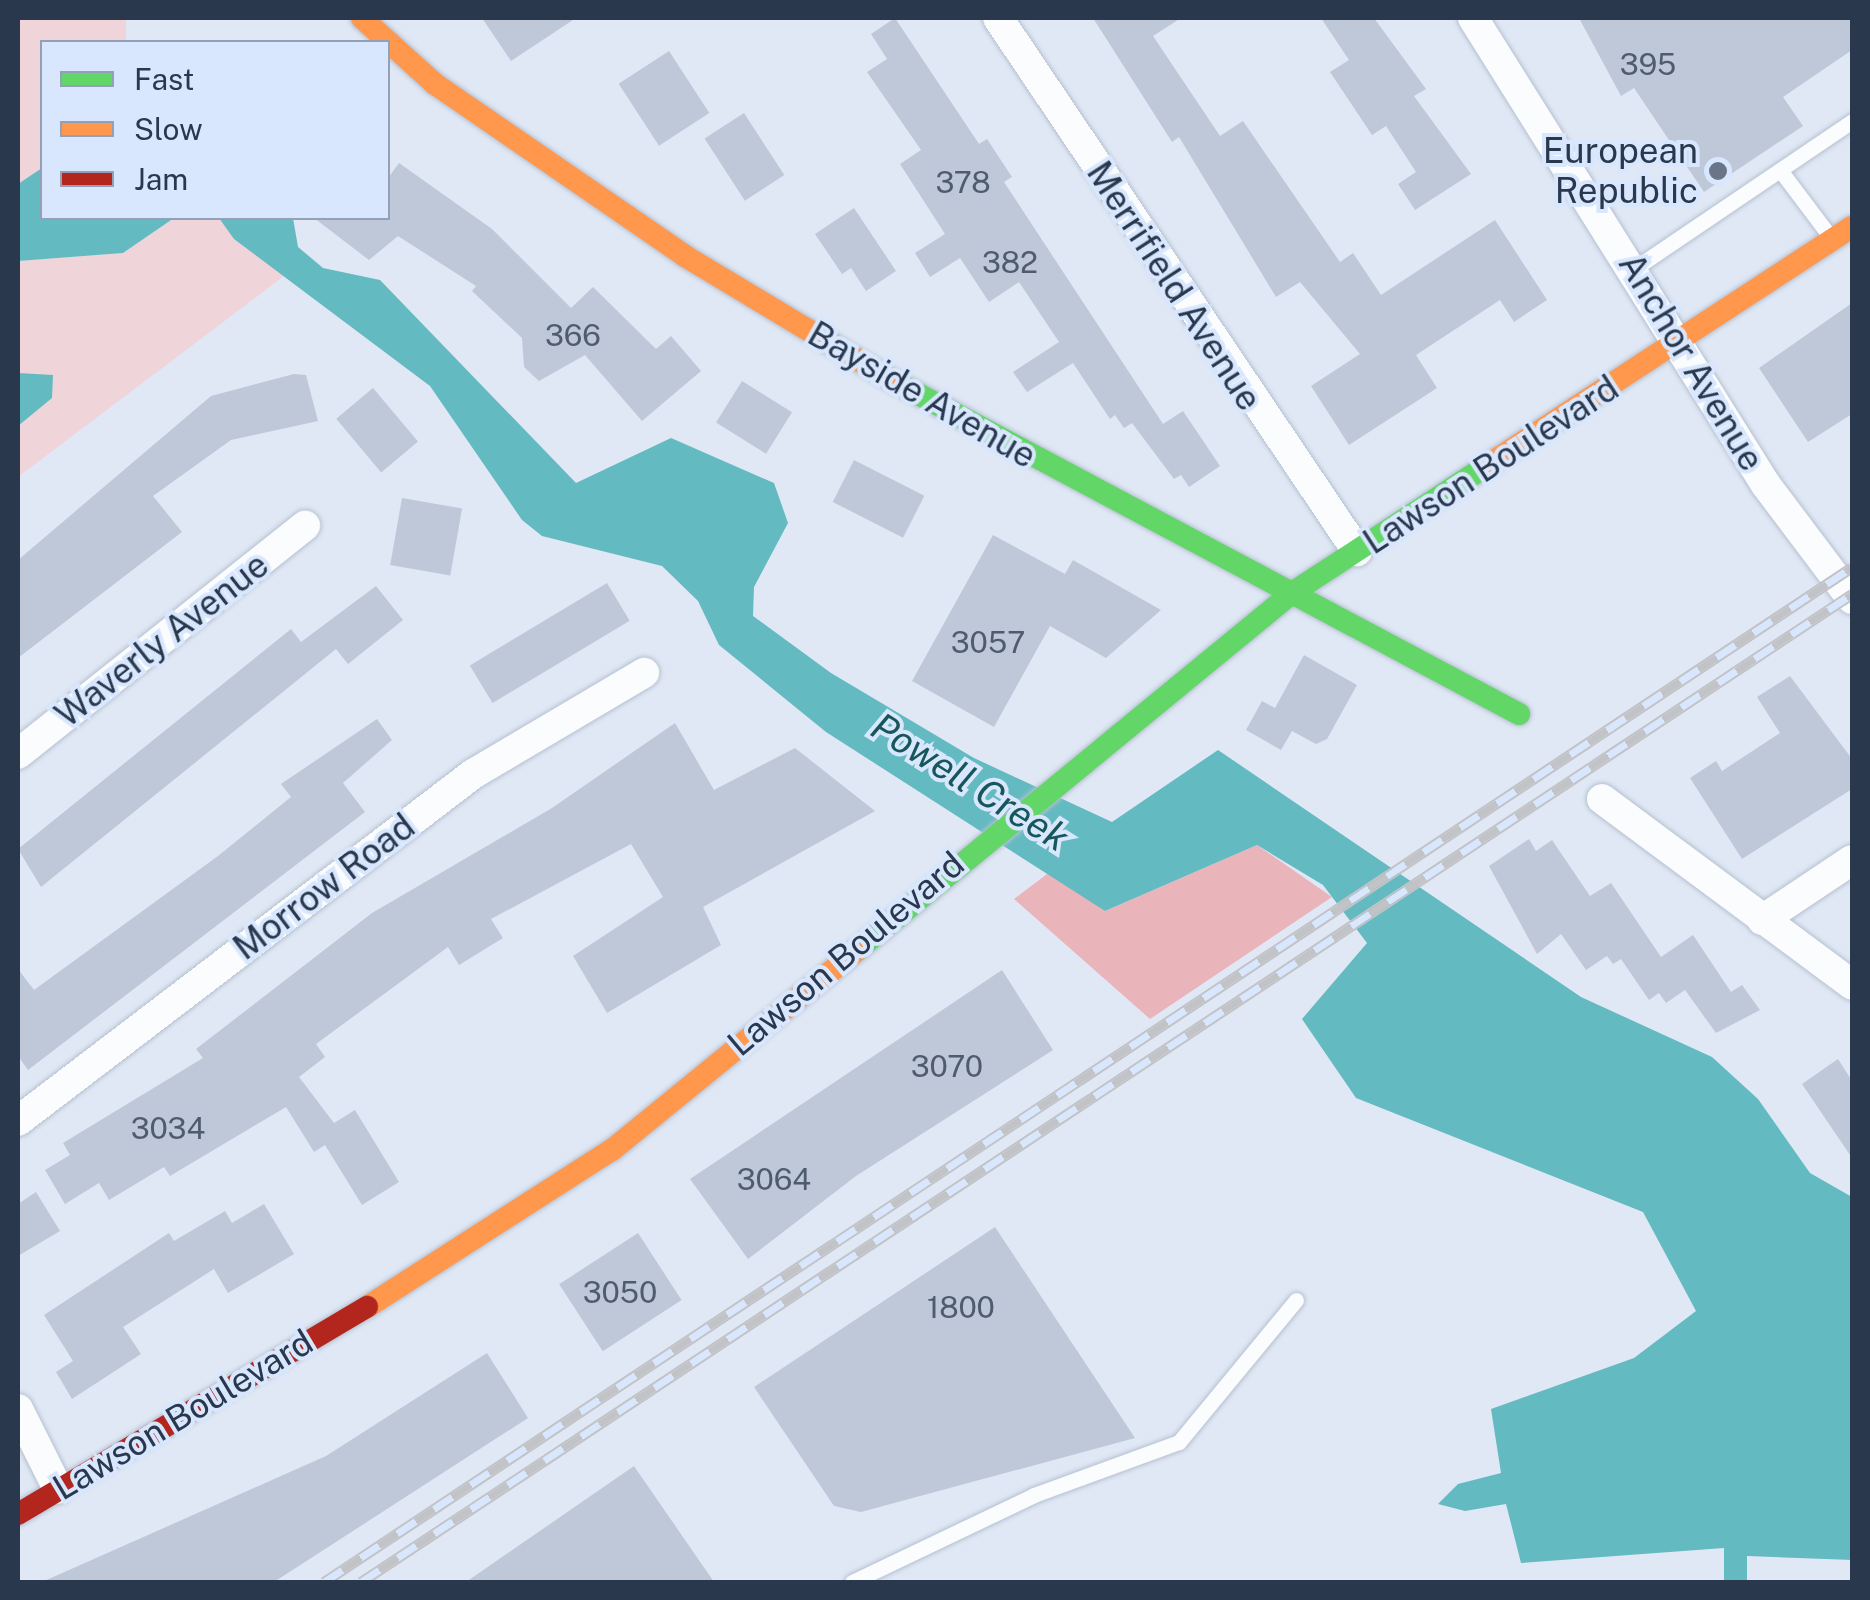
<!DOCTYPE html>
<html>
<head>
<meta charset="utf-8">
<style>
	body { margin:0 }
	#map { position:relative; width:1870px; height:1600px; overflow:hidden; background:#e0e8f5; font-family:"Public Sans",sans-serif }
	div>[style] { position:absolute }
	.green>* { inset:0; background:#efd4da }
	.forest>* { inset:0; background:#eab4bb }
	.water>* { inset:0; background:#64bac1 }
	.building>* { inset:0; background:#bec8d8; transform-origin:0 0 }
	.roads { filter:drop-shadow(0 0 2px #b6c0d0) drop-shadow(0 0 2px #b6c0d0) }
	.lane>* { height:15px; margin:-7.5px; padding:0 7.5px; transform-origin:7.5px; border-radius:7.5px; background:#fafcfe }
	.street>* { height:30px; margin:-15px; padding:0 15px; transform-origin:15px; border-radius:15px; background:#fafcfe }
	.fast>* { height:22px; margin:-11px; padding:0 11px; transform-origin:11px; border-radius:11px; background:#63d668 }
	.slow>* { height:22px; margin:-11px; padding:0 11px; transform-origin:11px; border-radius:11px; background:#ff974d }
	.jam>* { height:22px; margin:-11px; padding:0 11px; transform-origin:11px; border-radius:11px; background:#b3261e }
	.rail>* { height:11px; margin-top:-5.5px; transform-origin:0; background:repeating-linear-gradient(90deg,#d8e7fd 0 22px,#c1c3c7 0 44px); box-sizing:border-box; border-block:2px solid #c1c3c7 }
	.dots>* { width:28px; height:28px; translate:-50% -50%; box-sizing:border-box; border:5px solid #d8e7fd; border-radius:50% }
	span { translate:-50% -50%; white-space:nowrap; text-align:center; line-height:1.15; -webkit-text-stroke:8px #d8e7fd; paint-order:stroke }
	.number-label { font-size:30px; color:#4f5c70 }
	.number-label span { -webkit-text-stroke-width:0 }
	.poi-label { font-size:35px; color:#2a384e }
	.right { translate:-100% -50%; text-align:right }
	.street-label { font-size:35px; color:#2a384e }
	.water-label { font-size:38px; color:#17575a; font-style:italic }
	.frame { position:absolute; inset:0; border:20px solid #2a384e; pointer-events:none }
	.legend { position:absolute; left:40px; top:40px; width:350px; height:180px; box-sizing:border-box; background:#d8e7fd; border:2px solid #92a1b7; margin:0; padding:12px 18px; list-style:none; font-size:30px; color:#2a384e }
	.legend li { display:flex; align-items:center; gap:20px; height:50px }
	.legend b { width:50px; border:2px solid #92a1b7 }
</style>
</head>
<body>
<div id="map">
	<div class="green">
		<div style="clip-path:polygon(18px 18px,126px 18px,126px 42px,42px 42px,42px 168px,18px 184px)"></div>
		<div style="clip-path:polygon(174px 218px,219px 218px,284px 276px,18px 477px,18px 261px,123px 253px)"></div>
	</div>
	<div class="forest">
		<div style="clip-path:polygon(1257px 845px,1332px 897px,1150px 1019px,1014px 899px,1051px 871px,1105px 911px)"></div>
	</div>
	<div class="water">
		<div style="clip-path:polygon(42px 168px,42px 218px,174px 218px,123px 253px,18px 261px,18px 184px)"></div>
		<div style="clip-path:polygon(219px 218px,293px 218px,298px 247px,323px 268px,380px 280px,576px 483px,671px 438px,774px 483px,788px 523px,754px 587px,753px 616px,831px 673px,974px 758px,1112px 822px,1218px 750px,1581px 997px,1712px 1057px,1758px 1099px,1810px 1173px,1852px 1197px,1852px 1560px,1747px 1556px,1747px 1582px,1724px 1582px,1724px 1548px,1521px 1563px,1506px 1504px,1465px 1511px,1438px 1504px,1458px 1484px,1501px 1473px,1491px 1409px,1634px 1358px,1696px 1311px,1643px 1212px,1356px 1098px,1302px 1019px,1367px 943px,1323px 885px,1257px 845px,1105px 911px,826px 732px,719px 645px,698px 601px,662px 566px,542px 536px,522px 520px,430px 386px,234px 239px)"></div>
		<div style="clip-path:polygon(18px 373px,53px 375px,52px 398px,18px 426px)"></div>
	</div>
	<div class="building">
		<div style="clip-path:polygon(482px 18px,576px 18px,511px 61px)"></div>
		<div style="clip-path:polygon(895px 18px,979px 144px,987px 139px,1012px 177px,1004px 182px,1163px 424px,1183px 411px,1220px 466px,1189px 487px,1181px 475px,1174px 479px,1132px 423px,1124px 428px,1115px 415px,1110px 419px,1073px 363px,1027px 392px,1013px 372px,1059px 342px,1019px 282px,989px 302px,960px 258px,930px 277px,915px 253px,945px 234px,900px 164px,921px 150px,867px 72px,887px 59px,871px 34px)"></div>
		<div style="clip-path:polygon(1093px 18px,1181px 18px,1153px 36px,1220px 136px,1243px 121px,1340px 262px,1353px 253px,1381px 295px,1495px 220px,1547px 300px,1514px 322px,1500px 300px,1416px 355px,1437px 388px,1349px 445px,1311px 386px,1360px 354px,1300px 282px,1276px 297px,1179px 137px,1172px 142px)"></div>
		<div style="clip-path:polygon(1321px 18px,1374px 18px,1426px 89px,1414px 96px,1471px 174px,1415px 210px,1398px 184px,1416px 172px,1386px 126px,1372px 135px,1330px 72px,1349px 60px)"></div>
		<div style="clip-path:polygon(1579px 18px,1852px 18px,1852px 50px,1783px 97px,1803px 126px,1704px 192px,1634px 88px,1621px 96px)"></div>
		<div style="left:669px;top:51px;width:74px;height:60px;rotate:57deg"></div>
		<div style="left:744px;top:113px;width:74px;height:47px;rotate:57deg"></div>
		<div style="clip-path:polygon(399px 163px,492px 229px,571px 308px,593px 287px,656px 349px,671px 336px,701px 371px,642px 421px,585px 355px,539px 381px,524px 367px,522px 338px,472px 291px,476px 286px,398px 236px,369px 260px,314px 218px,388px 218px,388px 178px)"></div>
		<div style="clip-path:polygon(854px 208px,896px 271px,866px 291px,851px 268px,842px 274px,815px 234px)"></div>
		<div style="clip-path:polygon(1852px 303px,1852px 414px,1808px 442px,1759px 368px)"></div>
		<div style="clip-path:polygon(294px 374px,306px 375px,318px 421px,231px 440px,153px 496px,182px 532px,18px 658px,18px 560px,211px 396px)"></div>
		<div style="left:742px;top:381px;width:59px;height:49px;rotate:32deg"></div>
		<div style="left:373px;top:388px;width:70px;height:48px;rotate:50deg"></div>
		<div style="left:854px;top:460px;width:79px;height:47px;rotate:27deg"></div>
		<div style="left:402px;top:498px;width:61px;height:68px;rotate:10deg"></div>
		<div style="clip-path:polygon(993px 535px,1065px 574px,1073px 560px,1161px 610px,1106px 658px,1050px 626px,994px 727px,912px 681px)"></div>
		<div style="left:607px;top:583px;width:44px;height:160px;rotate:59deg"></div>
		<div style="clip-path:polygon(376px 586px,403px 620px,348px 664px,336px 649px,41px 887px,18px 849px,291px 629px,301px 642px)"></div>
		<div style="clip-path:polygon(1304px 655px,1357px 685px,1327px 739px,1316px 744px,1292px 731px,1281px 750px,1246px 730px,1262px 701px,1275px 708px)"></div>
		<div style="clip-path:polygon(1790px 676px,1852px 759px,1852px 789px,1742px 859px,1690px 778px,1716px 761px,1722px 771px,1780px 733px,1757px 697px)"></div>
		<div style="clip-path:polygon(377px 719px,392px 740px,343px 783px,365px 812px,28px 1070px,18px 1056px,18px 969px,34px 990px,218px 856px,291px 797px,281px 784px)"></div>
		<div style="clip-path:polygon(675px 723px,714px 790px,795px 748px,875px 811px,703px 907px,721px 945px,607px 1013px,573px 956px,663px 897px,631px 844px,491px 919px,503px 938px,459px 965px,448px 947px,316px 1044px,325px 1057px,299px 1077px,334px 1123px,355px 1110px,399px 1182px,362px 1205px,325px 1145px,314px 1152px,286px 1107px,170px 1176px,164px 1167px,109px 1200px,99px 1183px,65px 1204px,45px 1170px,70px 1155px,63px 1143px,203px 1058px,196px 1049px,372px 913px,552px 808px)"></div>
		<div style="clip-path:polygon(1529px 839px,1536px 851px,1552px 840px,1590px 896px,1611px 883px,1661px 957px,1693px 935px,1731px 992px,1742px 985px,1760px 1010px,1716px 1033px,1685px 990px,1666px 1003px,1659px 993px,1649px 1000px,1621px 959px,1613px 964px,1607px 956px,1586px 970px,1561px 934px,1537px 954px,1489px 866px)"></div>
		<div style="clip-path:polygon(1002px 970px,1053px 1050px,856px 1176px,748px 1259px,690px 1179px)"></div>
		<div style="clip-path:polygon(1838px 1059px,1852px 1081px,1852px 1158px,1802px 1084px)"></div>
		<div style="clip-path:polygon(36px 1192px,60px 1231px,18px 1256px,18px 1204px)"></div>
		<div style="clip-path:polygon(264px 1204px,294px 1254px,228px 1293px,214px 1269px,123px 1327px,141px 1354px,72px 1399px,56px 1372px,73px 1361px,44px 1315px,169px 1233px,174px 1241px,225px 1211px,232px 1223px)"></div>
		<div style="clip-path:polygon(995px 1227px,1135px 1438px,861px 1512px,834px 1506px,754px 1387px)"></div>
		<div style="left:638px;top:1233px;width:80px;height:94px;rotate:57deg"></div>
		<div style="clip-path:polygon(487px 1353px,528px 1418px,274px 1582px,42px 1582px,326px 1456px)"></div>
		<div style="clip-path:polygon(634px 1466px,714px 1582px,466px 1582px)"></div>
	</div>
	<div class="roads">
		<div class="lane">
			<div style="left:1780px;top:170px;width:81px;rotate:53deg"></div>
			<div style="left:1635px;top:268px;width:262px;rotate:-34.1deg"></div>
			<div style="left:852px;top:1582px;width:202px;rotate:-25.5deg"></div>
			<div style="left:1034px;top:1495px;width:154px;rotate:-20.1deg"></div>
			<div style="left:1179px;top:1442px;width:184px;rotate:-50.5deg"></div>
		</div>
		<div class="street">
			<div style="left:998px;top:18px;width:643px;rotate:56.04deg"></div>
			<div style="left:1473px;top:18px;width:551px;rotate:57.9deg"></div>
			<div style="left:1766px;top:485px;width:143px;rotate:53deg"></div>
			<div style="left:18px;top:754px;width:367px;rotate:-38.5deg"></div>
			<div style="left:1602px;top:799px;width:312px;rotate:36.6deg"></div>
			<div style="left:1762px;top:920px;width:108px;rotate:-33.7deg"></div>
			<div style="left:18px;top:1121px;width:572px;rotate:-37.33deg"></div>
			<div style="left:473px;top:774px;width:199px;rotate:-30.6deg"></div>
			<div style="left:18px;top:1409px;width:89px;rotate:63.4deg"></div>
		</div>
		<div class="fast">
			<div style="left:888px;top:378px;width:715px;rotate:28.03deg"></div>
			<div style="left:856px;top:951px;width:564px;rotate:-39.39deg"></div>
			<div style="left:1292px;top:593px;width:238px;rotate:-33.2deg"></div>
		</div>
		<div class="slow">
			<div style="left:362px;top:18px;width:98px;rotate:42.1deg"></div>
			<div style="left:435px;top:84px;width:303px;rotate:34.5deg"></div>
			<div style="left:685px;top:256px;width:237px;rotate:31deg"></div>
			<div style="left:1491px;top:463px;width:431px;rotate:-33.2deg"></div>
			<div style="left:367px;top:1307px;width:291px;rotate:-32.7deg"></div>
			<div style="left:612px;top:1150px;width:315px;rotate:-39.2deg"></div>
		</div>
		<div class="jam">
			<div style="left:18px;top:1514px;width:406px;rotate:-30.7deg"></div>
		</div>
	</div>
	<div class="rail">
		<div style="left:324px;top:1582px;width:1834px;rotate:-33.59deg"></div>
		<div style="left:361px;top:1582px;width:1789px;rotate:-33.53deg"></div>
	</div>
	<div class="dots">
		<div style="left:1718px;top:171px;background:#6a7688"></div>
	</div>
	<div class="number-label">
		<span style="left:1648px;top:64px">395</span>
		<span style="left:963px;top:182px">378</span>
		<span style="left:1010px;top:262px">382</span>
		<span style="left:573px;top:335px">366</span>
		<span style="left:988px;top:642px">3057</span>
		<span style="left:947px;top:1066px">3070</span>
		<span style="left:168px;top:1128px">3034</span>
		<span style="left:774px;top:1179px">3064</span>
		<span style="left:620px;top:1292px">3050</span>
		<span style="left:961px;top:1307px">1800</span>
	</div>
	<div class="poi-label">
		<span class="right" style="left:1698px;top:171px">European<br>Republic</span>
	</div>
	<div class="street-label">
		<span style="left:1174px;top:286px;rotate:57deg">Merrifield Avenue</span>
		<span style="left:1691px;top:362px;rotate:59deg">Anchor Avenue</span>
		<span style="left:922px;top:395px;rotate:30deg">Bayside Avenue</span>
		<span style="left:1491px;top:465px;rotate:-33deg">Lawson Boulevard</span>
		<span style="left:162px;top:640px;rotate:-38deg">Waverly Avenue</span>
		<span style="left:324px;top:887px;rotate:-37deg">Morrow Road</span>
		<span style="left:846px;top:954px;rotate:-40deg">Lawson Boulevard</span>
		<span style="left:183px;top:1415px;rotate:-31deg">Lawson Boulevard</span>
	</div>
	<div class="water-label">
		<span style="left:970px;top:782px;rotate:32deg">Powell Creek</span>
	</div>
	<div class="frame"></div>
	<ul class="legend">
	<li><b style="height:12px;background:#63d668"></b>Fast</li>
	<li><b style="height:12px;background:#ff974d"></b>Slow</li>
	<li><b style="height:12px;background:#b3261e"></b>Jam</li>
	</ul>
</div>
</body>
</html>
